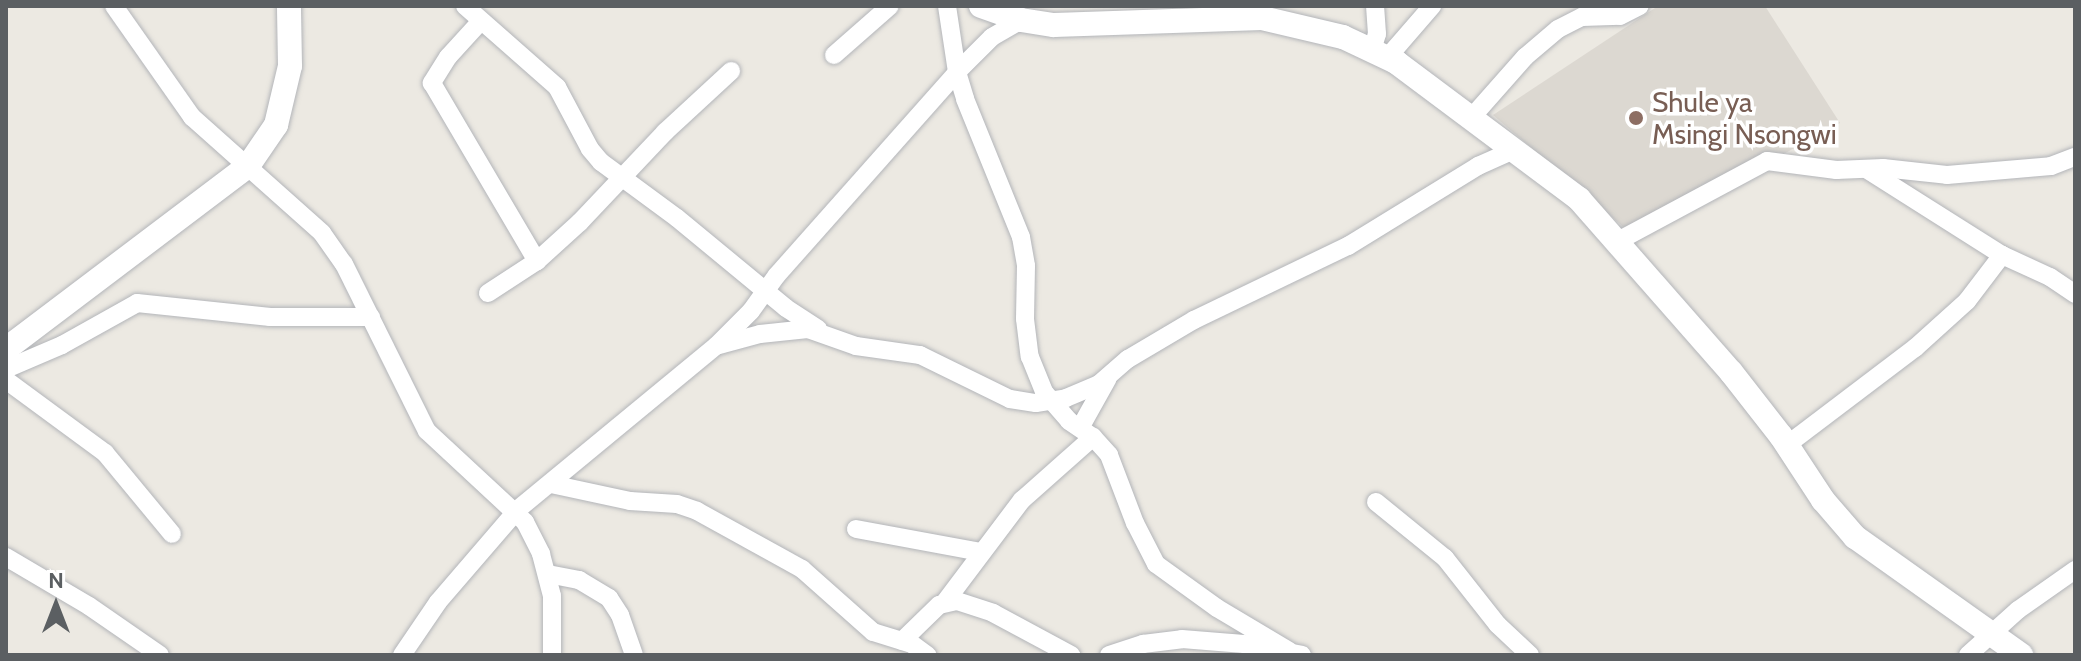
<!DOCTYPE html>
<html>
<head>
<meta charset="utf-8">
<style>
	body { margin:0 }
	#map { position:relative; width:2081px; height:661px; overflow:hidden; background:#ece9e2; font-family:Cabin,sans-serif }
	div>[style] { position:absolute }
	.education>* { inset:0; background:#dcd8d1 }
	.roads { filter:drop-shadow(0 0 2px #b3b5b9) drop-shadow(0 0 2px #b3b5b9) }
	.minor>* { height:18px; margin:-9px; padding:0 9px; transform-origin:9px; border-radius:9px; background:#fff }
	.tertiary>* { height:24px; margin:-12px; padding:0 12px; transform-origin:12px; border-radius:12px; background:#fff }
	.dots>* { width:22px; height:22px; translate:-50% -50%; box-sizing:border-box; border:4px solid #fff; border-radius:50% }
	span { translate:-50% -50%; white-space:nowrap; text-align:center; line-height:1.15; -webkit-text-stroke:7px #fff; paint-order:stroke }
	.education-label { font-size:28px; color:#785e54 }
	.left { translate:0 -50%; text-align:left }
	.frame { position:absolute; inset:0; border:8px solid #5b5f62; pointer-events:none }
	.north { position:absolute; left:16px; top:565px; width:80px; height:80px; -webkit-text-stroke:6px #fff; paint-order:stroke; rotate:0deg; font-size:22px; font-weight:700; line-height:32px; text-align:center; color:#5b5f62 }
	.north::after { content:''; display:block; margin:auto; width:28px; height:36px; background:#5b5f62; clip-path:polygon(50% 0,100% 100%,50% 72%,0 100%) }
</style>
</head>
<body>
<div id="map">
	<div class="education">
		<div style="clip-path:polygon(1658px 6px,1765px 6px,1840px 123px,1634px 236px,1493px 115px)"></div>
	</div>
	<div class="roads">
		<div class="minor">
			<div style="left:114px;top:6px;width:136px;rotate:54.9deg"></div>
			<div style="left:192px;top:117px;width:174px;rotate:41.7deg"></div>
			<div style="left:322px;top:233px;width:38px;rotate:55deg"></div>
			<div style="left:344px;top:264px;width:186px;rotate:63.6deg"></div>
			<div style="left:427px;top:431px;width:134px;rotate:42.9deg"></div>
			<div style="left:525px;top:522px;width:36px;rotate:63deg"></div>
			<div style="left:541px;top:554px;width:43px;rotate:75.3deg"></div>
			<div style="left:552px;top:596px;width:59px;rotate:90deg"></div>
			<div style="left:465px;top:6px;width:123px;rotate:41.4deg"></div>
			<div style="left:557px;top:87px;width:70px;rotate:62deg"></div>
			<div style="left:590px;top:149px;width:17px;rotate:50deg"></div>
			<div style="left:601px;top:162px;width:94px;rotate:36.4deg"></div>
			<div style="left:677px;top:218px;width:141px;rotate:39.5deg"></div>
			<div style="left:786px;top:308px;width:38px;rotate:33deg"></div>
			<div style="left:947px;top:6px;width:67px;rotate:81.4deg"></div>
			<div style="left:957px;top:72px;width:28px;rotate:73deg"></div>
			<div style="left:965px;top:99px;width:149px;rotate:67.9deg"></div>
			<div style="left:1021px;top:237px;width:29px;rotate:80deg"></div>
			<div style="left:1026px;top:266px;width:53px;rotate:91.1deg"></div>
			<div style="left:1025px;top:319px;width:38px;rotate:83deg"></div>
			<div style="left:1030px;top:357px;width:38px;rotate:68deg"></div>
			<div style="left:1044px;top:392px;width:38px;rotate:49deg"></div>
			<div style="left:1069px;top:421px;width:29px;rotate:34deg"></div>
			<div style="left:1093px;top:437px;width:24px;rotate:48deg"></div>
			<div style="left:1109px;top:455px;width:73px;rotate:69.1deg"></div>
			<div style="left:1135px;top:523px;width:46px;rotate:62.9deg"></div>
			<div style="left:1156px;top:564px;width:75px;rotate:35.8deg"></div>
			<div style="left:1217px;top:608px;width:84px;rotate:30.8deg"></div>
			<div style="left:480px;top:22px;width:47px;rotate:132.4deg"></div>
			<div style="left:448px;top:57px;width:31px;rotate:122deg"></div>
			<div style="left:432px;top:83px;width:207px;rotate:59.5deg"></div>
			<div style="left:1372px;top:51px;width:18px;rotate:-74deg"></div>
			<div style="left:1377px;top:34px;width:28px;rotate:-94deg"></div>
			<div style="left:834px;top:55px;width:74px;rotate:-41.2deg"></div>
			<div style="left:1387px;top:58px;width:69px;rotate:-49.1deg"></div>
			<div style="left:1472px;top:117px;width:80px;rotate:-48.5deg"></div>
			<div style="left:1525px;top:57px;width:43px;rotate:-40.3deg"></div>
			<div style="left:1558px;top:29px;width:27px;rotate:-27deg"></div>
			<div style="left:1582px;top:17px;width:38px;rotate:-2deg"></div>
			<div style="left:1620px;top:16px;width:22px;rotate:-27deg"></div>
			<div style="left:1866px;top:169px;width:161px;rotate:32.3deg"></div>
			<div style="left:2002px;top:255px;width:53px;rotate:24.6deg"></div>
			<div style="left:2050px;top:277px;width:30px;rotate:34deg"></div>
			<div style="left:1618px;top:241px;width:169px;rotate:-28.2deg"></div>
			<div style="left:1767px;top:161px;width:70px;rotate:7.4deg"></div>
			<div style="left:1836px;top:170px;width:47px;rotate:-2.4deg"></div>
			<div style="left:1883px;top:168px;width:64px;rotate:6.2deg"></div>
			<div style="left:1947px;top:175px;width:104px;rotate:-4.9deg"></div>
			<div style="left:2051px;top:166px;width:26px;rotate:-21deg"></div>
			<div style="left:488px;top:293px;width:59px;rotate:-33.1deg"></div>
			<div style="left:537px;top:261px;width:58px;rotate:-42.2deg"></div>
			<div style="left:580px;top:222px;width:124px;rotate:-46.6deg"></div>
			<div style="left:665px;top:132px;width:90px;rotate:-42.7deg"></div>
			<div style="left:719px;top:345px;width:42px;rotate:-15deg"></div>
			<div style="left:760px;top:334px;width:48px;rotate:-5.9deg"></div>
			<div style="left:808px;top:329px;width:51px;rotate:19.5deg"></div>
			<div style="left:856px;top:346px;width:65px;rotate:8deg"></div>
			<div style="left:920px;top:355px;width:100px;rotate:26.1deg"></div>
			<div style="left:1010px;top:399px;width:26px;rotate:9deg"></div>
			<div style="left:1036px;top:403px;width:30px;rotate:-9deg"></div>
			<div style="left:1066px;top:398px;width:36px;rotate:-23deg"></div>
			<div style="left:1099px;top:384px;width:38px;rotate:-41deg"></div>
			<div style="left:1128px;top:359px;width:77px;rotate:-30.6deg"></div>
			<div style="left:1194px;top:320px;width:171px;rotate:-25.7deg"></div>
			<div style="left:1348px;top:246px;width:153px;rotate:-31.6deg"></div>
			<div style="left:1478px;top:166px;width:39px;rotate:-24deg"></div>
			<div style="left:6px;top:369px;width:61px;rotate:-23.2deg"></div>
			<div style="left:62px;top:345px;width:86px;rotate:-29.2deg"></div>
			<div style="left:137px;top:303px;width:134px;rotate:6deg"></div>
			<div style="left:270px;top:317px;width:101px"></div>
			<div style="left:6px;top:380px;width:123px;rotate:36.4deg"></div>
			<div style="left:105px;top:453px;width:105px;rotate:50.4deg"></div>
			<div style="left:1080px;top:428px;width:57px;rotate:-60.8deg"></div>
			<div style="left:1787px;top:445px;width:161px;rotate:-37.2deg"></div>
			<div style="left:1915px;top:348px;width:70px;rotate:-42.1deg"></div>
			<div style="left:1967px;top:301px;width:58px;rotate:-52.7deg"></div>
			<div style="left:551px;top:484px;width:81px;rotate:12.1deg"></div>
			<div style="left:630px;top:501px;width:47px;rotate:3.7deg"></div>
			<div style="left:677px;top:504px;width:21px;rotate:19deg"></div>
			<div style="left:697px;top:511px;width:120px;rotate:28.9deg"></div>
			<div style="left:802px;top:569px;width:95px;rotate:41.6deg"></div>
			<div style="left:873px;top:632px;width:41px;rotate:17.1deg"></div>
			<div style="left:912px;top:644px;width:19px;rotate:36deg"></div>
			<div style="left:1376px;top:502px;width:89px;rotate:39.1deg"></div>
			<div style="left:1445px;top:558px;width:85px;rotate:51.7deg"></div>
			<div style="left:1498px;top:625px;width:44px;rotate:43.2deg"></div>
			<div style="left:856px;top:529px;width:126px;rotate:10.5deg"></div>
			<div style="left:6px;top:557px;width:96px;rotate:30.6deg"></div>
			<div style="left:89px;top:606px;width:86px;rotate:34.6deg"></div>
			<div style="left:548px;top:574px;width:32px;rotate:11deg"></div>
			<div style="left:579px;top:580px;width:35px;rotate:31deg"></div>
			<div style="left:609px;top:598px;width:20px;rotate:57deg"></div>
			<div style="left:620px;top:615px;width:42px;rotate:70.7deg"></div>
			<div style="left:945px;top:602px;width:128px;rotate:-53deg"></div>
			<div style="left:1022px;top:500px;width:95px;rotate:-41.6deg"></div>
			<div style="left:902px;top:641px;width:52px;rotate:-44.2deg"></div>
			<div style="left:939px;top:605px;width:18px;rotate:-13deg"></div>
			<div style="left:957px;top:601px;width:38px;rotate:18deg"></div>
			<div style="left:993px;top:613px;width:89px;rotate:28.3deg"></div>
			<div style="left:402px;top:655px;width:64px;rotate:-55.8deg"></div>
			<div style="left:438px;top:602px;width:121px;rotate:-49.3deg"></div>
			<div style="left:517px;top:510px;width:258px;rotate:-39.5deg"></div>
			<div style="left:716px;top:346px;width:49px;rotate:-45deg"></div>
			<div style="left:751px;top:311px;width:44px;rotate:-54.2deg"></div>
			<div style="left:777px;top:275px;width:271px;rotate:-48.4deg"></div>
			<div style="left:957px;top:72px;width:49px;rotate:-45deg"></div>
			<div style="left:992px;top:37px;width:34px;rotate:-30deg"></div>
			<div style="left:1109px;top:655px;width:36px;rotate:-18deg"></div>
			<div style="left:1143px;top:644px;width:39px;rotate:-7deg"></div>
			<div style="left:1182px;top:639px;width:62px;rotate:4.6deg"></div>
			<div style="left:1244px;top:644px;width:59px;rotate:10.7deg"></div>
			<div style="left:1968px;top:655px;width:67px;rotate:-42deg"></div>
			<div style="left:2018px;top:610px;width:70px;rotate:-35.1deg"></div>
		</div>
		<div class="tertiary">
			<div style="left:981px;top:6px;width:42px;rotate:19.3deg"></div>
			<div style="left:1021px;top:20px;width:33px;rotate:9deg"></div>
			<div style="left:1054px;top:25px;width:208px;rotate:-1.9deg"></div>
			<div style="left:1262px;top:18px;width:83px;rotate:13.2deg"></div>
			<div style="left:1343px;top:37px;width:59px;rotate:25.3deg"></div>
			<div style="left:1396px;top:62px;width:229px;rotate:36.8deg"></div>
			<div style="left:1579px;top:199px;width:230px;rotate:48.7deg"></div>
			<div style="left:1731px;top:372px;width:81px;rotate:52deg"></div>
			<div style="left:1781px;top:436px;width:77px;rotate:56.7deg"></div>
			<div style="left:1823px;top:500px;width:49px;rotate:49.1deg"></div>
			<div style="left:1855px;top:537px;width:204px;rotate:35.4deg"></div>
			<div style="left:6px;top:349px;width:303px;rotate:-37.1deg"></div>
			<div style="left:248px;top:166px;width:50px;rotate:-55.7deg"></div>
			<div style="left:276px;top:125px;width:61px;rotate:-76.7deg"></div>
			<div style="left:290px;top:66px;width:60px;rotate:-91deg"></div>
		</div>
	</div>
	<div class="dots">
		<div style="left:1636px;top:118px;background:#8d6e63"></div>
	</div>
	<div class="education-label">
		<span class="left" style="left:1652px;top:118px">Shule ya<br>Msingi Nsongwi</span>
	</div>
	<div class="frame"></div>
	<div class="north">N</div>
</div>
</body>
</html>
